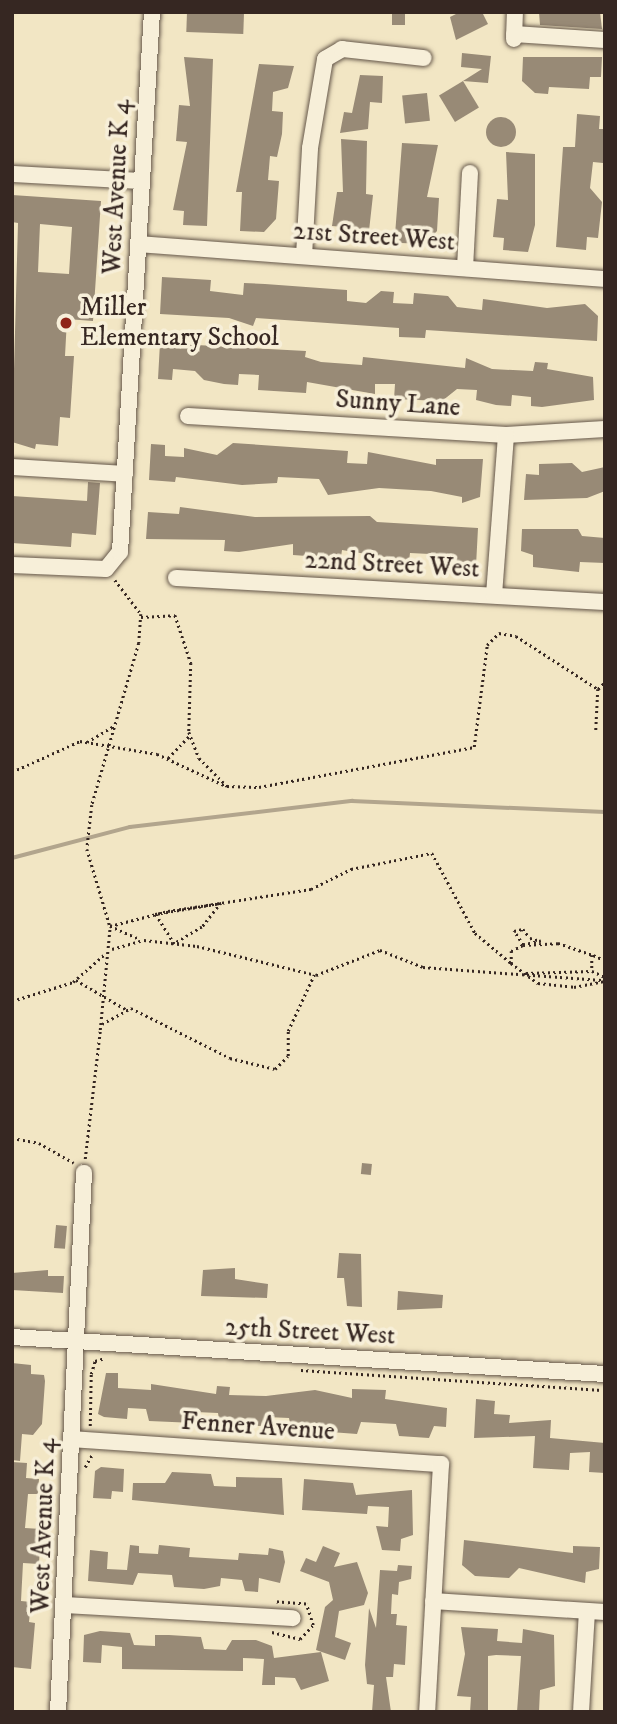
<!DOCTYPE html>
<html>
<head>
<meta charset="utf-8">
<style>
	body { margin:0 }
	#map { position:relative; width:617px; height:1724px; overflow:hidden; background:#f2e6c4; font-family:"IM FELL DW Pica",serif }
	div>[style] { position:absolute }
	.stream>* { height:3.5px; margin:-1.75px; padding:0 1.75px; transform-origin:1.75px; border-radius:1.75px; background:#b2a58d }
	.building>* { inset:0; background:#988a76; transform-origin:0 0 }
	.round { border-radius:50% }
	.path>* { height:2.5px; margin-top:-1.25px; transform-origin:0; background:repeating-linear-gradient(90deg,#362722 0 2px,transparent 0 5.5px) }
	.roads { filter:drop-shadow(0 0 2px #65574a) drop-shadow(0 0 2px #65574a) }
	.minor>* { height:16px; margin:-8px; padding:0 8px; transform-origin:8px; border-radius:8px; background:#f7efd9 }
	.dots>* { width:19px; height:19px; translate:-50% -50%; box-sizing:border-box; border:4px solid #f7efd9; border-radius:50% }
	span { translate:-50% -50%; white-space:nowrap; text-align:center; line-height:1.15; -webkit-text-stroke:7px #f7efd9; paint-order:stroke }
	.street-label { font-size:26px; color:#362722 }
	.poi-label { font-size:26px; color:#362722 }
	.left { translate:0 -50%; text-align:left }
	.frame { position:absolute; inset:0; border:14px solid #362722; pointer-events:none }
</style>
</head>
<body>
<div id="map">
	<div class="stream">
		<div style="left:12px;top:858px;width:122px;rotate:-14.7deg"></div>
		<div style="left:130px;top:827px;width:224px;rotate:-6.7deg"></div>
		<div style="left:352px;top:801px;width:253px;rotate:2.5deg"></div>
	</div>
	<div class="building">
		<div style="left:187px;top:12px;width:57px;height:20px;rotate:2deg"></div>
		<div style="left:392px;top:12px;width:13px;height:13px"></div>
		<div style="clip-path:polygon(460px 12px,482px 12px,488px 24px,456px 40px,450px 17px)"></div>
		<div style="clip-path:polygon(539px 12px,600px 12px,602px 29px,540px 25px)"></div>
		<div style="clip-path:polygon(462px 53px,491px 56px,488px 83px,463px 81px,482px 69px,461px 67px)"></div>
		<div style="clip-path:polygon(184px 57px,213px 59px,207px 226px,183px 225px,184px 211px,173px 210px,187px 142px,176px 141px,179px 105px,190px 106px)"></div>
		<div style="clip-path:polygon(523px 57px,602px 57px,601px 77px,590px 77px,589px 89px,549px 87px,548px 94px,535px 93px,522px 81px)"></div>
		<div style="clip-path:polygon(259px 64px,294px 66px,288px 88px,273px 92px,272px 111px,283px 112px,282px 134px,277px 157px,270px 156px,268px 180px,279px 181px,276px 219px,264px 232px,240px 231px,242px 192px,236px 192px)"></div>
		<div style="clip-path:polygon(360px 75px,383px 76px,382px 103px,370px 102px,368px 129px,340px 133px,344px 112px,352px 113px)"></div>
		<div style="left:463px;top:81px;width:31px;height:28px;rotate:59deg"></div>
		<div style="left:427px;top:93px;width:28px;height:25px;rotate:84deg"></div>
		<div style="clip-path:polygon(577px 114px,600px 116px,599px 129px,605px 129px,603px 163px,593px 162px,590px 188px,602px 202px,598px 238px,587px 237px,586px 250px,556px 247px,563px 147px,575px 147px)"></div>
		<div class="round" style="left:486px;top:117px;width:30px;height:30px"></div>
		<div style="clip-path:polygon(341px 139px,367px 141px,366px 194px,373px 195px,368px 240px,343px 238px,344px 227px,332px 226px,337px 192px,343px 192px)"></div>
		<div style="clip-path:polygon(402px 143px,438px 145px,427px 197px,439px 198px,437px 231px,425px 244px,401px 243px,395px 235px)"></div>
		<div style="clip-path:polygon(506px 152px,535px 154px,535px 225px,528px 252px,503px 250px,504px 238px,493px 237px,497px 199px,508px 200px)"></div>
		<div style="clip-path:polygon(evenodd,12px 195px,101px 201px,93px 321px,67px 319px,65px 356px,74px 356px,70px 418px,60px 417px,58px 446px,36px 444px,35px 449px,12px 442px,18px 223px,12px 222px,12px 195px,40px 224px,72px 227px,69px 274px,38px 272px,40px 224px)"></div>
		<div style="clip-path:polygon(162px 277px,211px 280px,210px 291px,243px 295px,244px 283px,265px 284px,347px 290px,347px 301px,366px 303px,381px 291px,394px 292px,393px 303px,413px 304px,414px 293px,448px 296px,457px 307px,482px 310px,483px 299px,547px 308px,585px 304px,598px 316px,597px 341px,426px 330px,425px 338px,399px 337px,399px 328px,256px 318px,253px 326px,229px 318px,160px 314px)"></div>
		<div style="clip-path:polygon(160px 343px,306px 351px,305px 357px,321px 362px,362px 365px,363px 357px,465px 368px,466px 358px,492px 369px,533px 371px,535px 362px,548px 363px,547px 369px,593px 377px,594px 400px,542px 407px,531px 406px,531px 397px,512px 395px,511px 406px,496px 405px,476px 400px,477px 390px,457px 389px,442px 401px,394px 399px,395px 384px,375px 384px,375px 394px,307px 382px,306px 393px,258px 390px,259px 375px,239px 374px,238px 385px,224px 384px,204px 380px,195px 371px,173px 369px,172px 380px,158px 379px)"></div>
		<div style="clip-path:polygon(233px 443px,348px 451px,347px 463px,367px 464px,368px 452px,436px 465px,436px 459px,483px 459px,480px 497px,462px 503px,462px 497px,431px 491px,379px 488px,328px 495px,319px 479px,278px 477px,277px 483px,242px 485px,176px 477px,175px 482px,149px 480px,151px 444px,165px 445px,165px 456px,184px 457px,184px 448px,217px 455px)"></div>
		<div style="clip-path:polygon(572px 463px,582px 472px,605px 467px,605px 491px,587px 498px,524px 500px,526px 474px,539px 475px,539px 464px)"></div>
		<div style="clip-path:polygon(88px 482px,100px 483px,96px 535px,72px 533px,71px 547px,12px 543px,12px 496px,87px 501px)"></div>
		<div style="clip-path:polygon(180px 507px,255px 517px,370px 516px,377px 522px,478px 528px,476px 566px,430px 554px,410px 553px,409px 561px,342px 550px,341px 557px,307px 556px,293px 555px,293px 544px,239px 552px,224px 551px,225px 540px,146px 539px,148px 512px,179px 514px)"></div>
		<div style="clip-path:polygon(522px 529px,578px 529px,582px 536px,605px 538px,605px 563px,580px 562px,579px 572px,533px 567px,533px 555px,521px 551px)"></div>
		<div style="left:362px;top:1163px;width:10px;height:11px;rotate:6deg"></div>
		<div style="left:56px;top:1225px;width:11px;height:23px;rotate:5deg"></div>
		<div style="clip-path:polygon(339px 1253px,361px 1254px,362px 1307px,347px 1306px,344px 1278px,337px 1278px)"></div>
		<div style="clip-path:polygon(235px 1268px,235px 1279px,268px 1284px,267px 1298px,201px 1296px,203px 1270px)"></div>
		<div style="clip-path:polygon(48px 1270px,48px 1276px,64px 1276px,63px 1293px,12px 1290px,12px 1273px)"></div>
		<div style="clip-path:polygon(398px 1291px,443px 1295px,442px 1308px,397px 1310px)"></div>
		<div style="clip-path:polygon(12px 1363px,31px 1365px,31px 1374px,44px 1375px,45px 1381px,42px 1424px,33px 1435px,22px 1434px,20px 1461px,12px 1460px)"></div>
		<div style="clip-path:polygon(106px 1373px,118px 1373px,118px 1388px,151px 1390px,151px 1384px,216px 1394px,217px 1386px,230px 1387px,229px 1395px,266px 1396px,315px 1390px,352px 1398px,352px 1389px,386px 1390px,385px 1399px,447px 1408px,446px 1427px,434px 1426px,429px 1438px,399px 1436px,396px 1424px,361px 1422px,357px 1434px,291px 1429px,289px 1418px,267px 1417px,261px 1426px,220px 1425px,218px 1413px,196px 1412px,195px 1423px,149px 1421px,146px 1409px,128px 1408px,127px 1419px,104px 1417px,98px 1414px)"></div>
		<div style="clip-path:polygon(476px 1399px,495px 1401px,494px 1414px,510px 1415px,509px 1423px,551px 1420px,550px 1438px,605px 1443px,605px 1473px,589px 1472px,590px 1452px,570px 1453px,569px 1470px,533px 1468px,535px 1436px,474px 1438px)"></div>
		<div style="clip-path:polygon(12px 1462px,27px 1463px,26px 1478px,39px 1479px,38px 1494px,28px 1494px,25px 1528px,41px 1529px,39px 1564px,23px 1563px,21px 1601px,31px 1602px,29px 1622px,35px 1623px,31px 1669px,12px 1667px)"></div>
		<div style="clip-path:polygon(101px 1467px,124px 1469px,123px 1492px,112px 1491px,111px 1499px,93px 1498px,95px 1471px)"></div>
		<div style="clip-path:polygon(172px 1472px,211px 1474px,214px 1486px,236px 1487px,236px 1477px,282px 1478px,284px 1515px,132px 1500px,133px 1483px,165px 1483px)"></div>
		<div style="clip-path:polygon(304px 1479px,353px 1483px,356px 1495px,412px 1490px,413px 1535px,401px 1539px,400px 1551px,382px 1550px,376px 1526px,388px 1527px,389px 1507px,368px 1506px,367px 1514px,302px 1510px)"></div>
		<div style="clip-path:polygon(464px 1540px,573px 1553px,573px 1546px,600px 1547px,599px 1569px,586px 1572px,585px 1583px,519px 1568px,509px 1578px,475px 1576px,462px 1565px)"></div>
		<div style="clip-path:polygon(130px 1545px,139px 1546px,139px 1553px,158px 1554px,159px 1545px,190px 1548px,189px 1557px,238px 1560px,239px 1553px,268px 1555px,269px 1548px,283px 1551px,285px 1562px,280px 1583px,259px 1578px,258px 1592px,245px 1591px,242px 1580px,221px 1578px,220px 1586px,204px 1589px,174px 1587px,172px 1575px,138px 1573px,133px 1585px,88px 1581px,90px 1550px,108px 1552px,107px 1569px,127px 1570px)"></div>
		<div style="clip-path:polygon(323px 1546px,340px 1553px,334px 1567px,357px 1562px,368px 1593px,364px 1605px,339px 1611px,335px 1637px,351px 1643px,345px 1660px,316px 1650px,325px 1607px,333px 1600px,329px 1582px,300px 1571px,306px 1558px,316px 1562px)"></div>
		<div style="clip-path:polygon(398px 1565px,412px 1566px,411px 1579px,399px 1582px,398px 1595px,392px 1594px,391px 1614px,397px 1614px,396px 1625px,407px 1626px,405px 1665px,394px 1664px,393px 1677px,386px 1677px,391px 1712px,372px 1712px,374px 1685px,367px 1684px,365px 1665px,369px 1608px,376px 1628px,380px 1570px,397px 1571px)"></div>
		<div style="clip-path:polygon(461px 1627px,498px 1629px,497px 1641px,522px 1643px,523px 1629px,554px 1635px,555px 1686px,540px 1690px,539px 1712px,517px 1712px,521px 1656px,496px 1655px,488px 1656px,488px 1712px,470px 1712px,471px 1697px,457px 1696px,465px 1654px)"></div>
		<div style="clip-path:polygon(100px 1631px,130px 1633px,134px 1645px,155px 1646px,155px 1635px,169px 1635px,201px 1637px,204px 1649px,226px 1650px,232px 1640px,256px 1640px,272px 1646px,274px 1658px,321px 1652px,329px 1681px,301px 1690px,295px 1678px,275px 1677px,275px 1685px,262px 1685px,264px 1659px,243px 1658px,243px 1671px,122px 1669px,122px 1647px,102px 1645px,101px 1663px,83px 1662px,84px 1635px)"></div>
	</div>
	<div class="path">
		<div style="left:115px;top:580px;width:43px;rotate:52.6deg"></div>
		<div style="left:141px;top:614px;width:29px;rotate:94deg"></div>
		<div style="left:139px;top:643px;width:169px;rotate:106.2deg"></div>
		<div style="left:92px;top:805px;width:44px;rotate:96.5deg"></div>
		<div style="left:87px;top:849px;width:80px;rotate:73.4deg"></div>
		<div style="left:110px;top:926px;width:32px;rotate:24deg"></div>
		<div style="left:141px;top:617px;width:34px;rotate:-3deg"></div>
		<div style="left:175px;top:615px;width:51px;rotate:71.6deg"></div>
		<div style="left:191px;top:663px;width:69px;rotate:91.7deg"></div>
		<div style="left:189px;top:732px;width:28px;rotate:69deg"></div>
		<div style="left:199px;top:758px;width:40px;rotate:45deg"></div>
		<div style="left:227px;top:786px;width:32px;rotate:2deg"></div>
		<div style="left:259px;top:787px;width:219px;rotate:-10.5deg"></div>
		<div style="left:474px;top:747px;width:103px;rotate:-82.7deg"></div>
		<div style="left:487px;top:645px;width:17px;rotate:-45deg"></div>
		<div style="left:499px;top:633px;width:17px;rotate:10deg"></div>
		<div style="left:516px;top:636px;width:98px;rotate:32.9deg"></div>
		<div style="left:598px;top:689px;width:41px;rotate:92.8deg"></div>
		<div style="left:598px;top:689px;width:10px;rotate:-45deg"></div>
		<div style="left:87px;top:742px;width:31px;rotate:-31deg"></div>
		<div style="left:168px;top:758px;width:32px;rotate:-46deg"></div>
		<div style="left:12px;top:772px;width:75px;rotate:-24.5deg"></div>
		<div style="left:80px;top:741px;width:78px;rotate:9.6deg"></div>
		<div style="left:157px;top:754px;width:74px;rotate:24.8deg"></div>
		<div style="left:221px;top:903px;width:31px;rotate:128deg"></div>
		<div style="left:202px;top:927px;width:33px;rotate:149deg"></div>
		<div style="left:174px;top:944px;width:36px;rotate:-122deg"></div>
		<div style="left:155px;top:914px;width:67px;rotate:-9.5deg"></div>
		<div style="left:523px;top:929px;width:11px;rotate:52deg"></div>
		<div style="left:530px;top:938px;width:11px;rotate:15deg"></div>
		<div style="left:541px;top:941px;width:18px;rotate:167deg"></div>
		<div style="left:523px;top:945px;width:17px;rotate:-123deg"></div>
		<div style="left:514px;top:931px;width:9px;rotate:-13deg"></div>
		<div style="left:112px;top:949px;width:33px;rotate:-16deg"></div>
		<div style="left:144px;top:940px;width:53px;rotate:6.5deg"></div>
		<div style="left:197px;top:946px;width:122px;rotate:13.7deg"></div>
		<div style="left:316px;top:975px;width:69px;rotate:-21.3deg"></div>
		<div style="left:380px;top:950px;width:46px;rotate:21.6deg"></div>
		<div style="left:423px;top:967px;width:179px;rotate:4.2deg"></div>
		<div style="left:605px;top:961px;width:14px;rotate:-155deg"></div>
		<div style="left:592px;top:955px;width:16px;rotate:90deg"></div>
		<div style="left:592px;top:971px;width:14px;rotate:25deg"></div>
		<div style="left:511px;top:964px;width:13px;rotate:-90deg"></div>
		<div style="left:511px;top:951px;width:13px;rotate:-27deg"></div>
		<div style="left:523px;top:945px;width:35px;rotate:-3deg"></div>
		<div style="left:558px;top:943px;width:36px;rotate:19deg"></div>
		<div style="left:526px;top:973px;width:66px;rotate:-1.7deg"></div>
		<div style="left:76px;top:980px;width:59px;rotate:30.5deg"></div>
		<div style="left:12px;top:1001px;width:64px;rotate:-17.3deg"></div>
		<div style="left:73px;top:982px;width:41px;rotate:-41.1deg"></div>
		<div style="left:102px;top:1024px;width:33px;rotate:-29deg"></div>
		<div style="left:131px;top:1008px;width:111px;rotate:26.8deg"></div>
		<div style="left:230px;top:1058px;width:46px;rotate:13.7deg"></div>
		<div style="left:275px;top:1069px;width:18px;rotate:-45deg"></div>
		<div style="left:288px;top:1056px;width:25px;rotate:-90deg"></div>
		<div style="left:288px;top:1031px;width:62px;rotate:-65.1deg"></div>
		<div style="left:100px;top:1030px;width:104px;rotate:-84.5deg"></div>
		<div style="left:110px;top:926px;width:60px;rotate:-14.5deg"></div>
		<div style="left:168px;top:911px;width:145px;rotate:-8.7deg"></div>
		<div style="left:311px;top:889px;width:45px;rotate:-26.6deg"></div>
		<div style="left:351px;top:869px;width:83px;rotate:-11.2deg"></div>
		<div style="left:432px;top:853px;width:91px;rotate:61.7deg"></div>
		<div style="left:475px;top:933px;width:47px;rotate:39.8deg"></div>
		<div style="left:511px;top:963px;width:34px;rotate:37deg"></div>
		<div style="left:538px;top:983px;width:36px;rotate:6deg"></div>
		<div style="left:574px;top:987px;width:32px;rotate:-11deg"></div>
		<div style="left:12px;top:1138px;width:27px;rotate:10deg"></div>
		<div style="left:39px;top:1143px;width:40px;rotate:29.7deg"></div>
		<div style="left:85px;top:1159px;width:129px;rotate:-83.3deg"></div>
		<div style="left:301px;top:1370px;width:305px;rotate:3.8deg"></div>
		<div style="left:90px;top:1426px;width:52px;rotate:-88.9deg"></div>
		<div style="left:91px;top:1374px;width:14px;rotate:-73deg"></div>
		<div style="left:95px;top:1361px;width:10px;rotate:-17deg"></div>
		<div style="left:85px;top:1467px;width:14px;rotate:-60deg"></div>
		<div style="left:272px;top:1632px;width:29px;rotate:14deg"></div>
		<div style="left:300px;top:1639px;width:19px;rotate:-47deg"></div>
		<div style="left:313px;top:1625px;width:22px;rotate:-108deg"></div>
		<div style="left:306px;top:1604px;width:31px;rotate:-176deg"></div>
	</div>
	<div class="roads">
		<div class="minor">
			<div style="left:514px;top:34px;width:91px;rotate:3.8deg"></div>
			<div style="left:514px;top:39px;width:27px;rotate:-88deg"></div>
			<div style="left:12px;top:174px;width:130px;rotate:3.1deg"></div>
			<div style="left:139px;top:244px;width:467px;rotate:4.3deg"></div>
			<div style="left:304px;top:256px;width:108px;rotate:-86.8deg"></div>
			<div style="left:310px;top:148px;width:90px;rotate:-80.4deg"></div>
			<div style="left:325px;top:59px;width:20px;rotate:-30deg"></div>
			<div style="left:342px;top:49px;width:82px;rotate:6.3deg"></div>
			<div style="left:465px;top:268px;width:95px;rotate:-87deg"></div>
			<div style="left:188px;top:416px;width:319px;rotate:3.4deg"></div>
			<div style="left:506px;top:435px;width:99px;rotate:-3.5deg"></div>
			<div style="left:12px;top:467px;width:113px;rotate:3.5deg"></div>
			<div style="left:12px;top:565px;width:94px;rotate:2.4deg"></div>
			<div style="left:106px;top:569px;width:22px;rotate:-51deg"></div>
			<div style="left:120px;top:552px;width:541px;rotate:-86.61deg"></div>
			<div style="left:176px;top:578px;width:430px;rotate:3.2deg"></div>
			<div style="left:494px;top:595px;width:160px;rotate:-85.7deg"></div>
			<div style="left:12px;top:1337px;width:594px;rotate:3.57deg"></div>
			<div style="left:71px;top:1439px;width:371px;rotate:3.9deg"></div>
			<div style="left:441px;top:1464px;width:248px;rotate:93.2deg"></div>
			<div style="left:433px;top:1601px;width:172px;rotate:3.7deg"></div>
			<div style="left:65px;top:1605px;width:228px;rotate:3.3deg"></div>
			<div style="left:58px;top:1712px;width:540px;rotate:-87.24deg"></div>
			<div style="left:581px;top:1712px;width:101px;rotate:-86.6deg"></div>
		</div>
	</div>
	<div class="dots">
		<div style="left:66px;top:323px;background:#8f2418"></div>
	</div>
	<div class="street-label">
		<span style="left:117px;top:187px;rotate:-87deg">West Avenue K 4</span>
		<span style="left:374px;top:237px;rotate:4deg">21st Street West</span>
		<span style="left:398px;top:404px;rotate:4deg">Sunny Lane</span>
		<span style="left:392px;top:565px;rotate:3deg">22nd Street West</span>
		<span style="left:310px;top:1332px;rotate:3deg">25th Street West</span>
		<span style="left:258px;top:1427px;rotate:4deg">Fenner Avenue</span>
		<span style="left:44px;top:1526px;rotate:-88deg">West Avenue K 4</span>
	</div>
	<div class="poi-label">
		<span class="left" style="left:80px;top:323px">Miller<br>Elementary School</span>
	</div>
	<div class="frame"></div>
</div>
</body>
</html>
